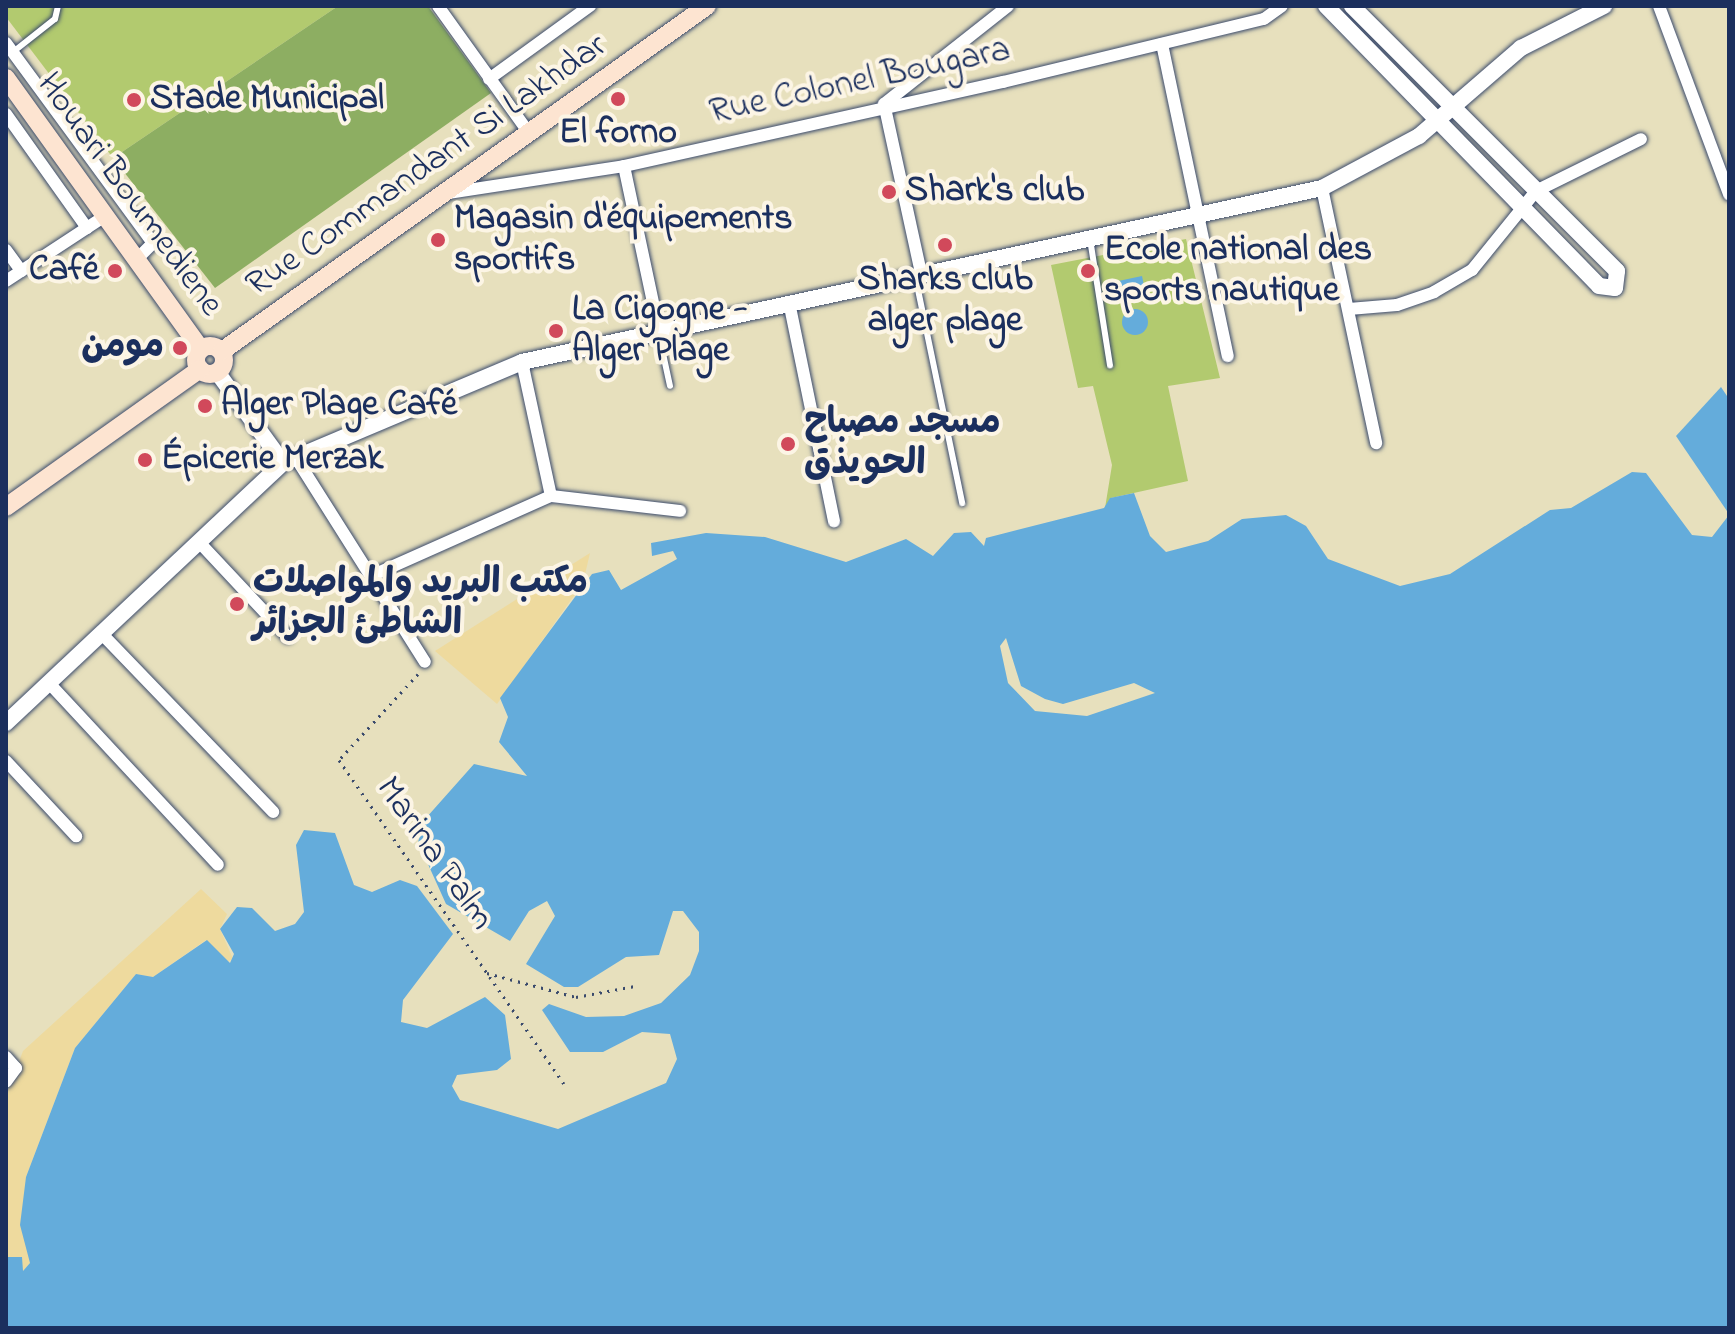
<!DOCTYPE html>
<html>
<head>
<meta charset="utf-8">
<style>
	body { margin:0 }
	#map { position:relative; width:1735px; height:1334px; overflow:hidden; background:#e7e0bd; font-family:"Indie Flower","Playpen Sans Arabic",sans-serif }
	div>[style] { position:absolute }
	.green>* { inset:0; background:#b2ca6f }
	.forest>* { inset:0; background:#8dae62 }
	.sand>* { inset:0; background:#eeda9e }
	.water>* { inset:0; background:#64acdb; transform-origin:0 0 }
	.round { border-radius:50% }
	.pier>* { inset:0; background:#e7e0bd }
	.path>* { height:3px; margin-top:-1.5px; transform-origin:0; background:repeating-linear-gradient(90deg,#3a4a6c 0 2px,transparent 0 8px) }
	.roads { filter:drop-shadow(0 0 2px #3a4a6c) drop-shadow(0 0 2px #3a4a6c) }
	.service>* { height:6px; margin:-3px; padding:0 3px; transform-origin:3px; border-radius:3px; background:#fff }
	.minor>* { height:12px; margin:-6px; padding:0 6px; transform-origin:6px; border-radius:6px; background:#fff }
	.tertiary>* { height:16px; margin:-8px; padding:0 8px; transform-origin:8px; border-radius:8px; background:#fff }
	.secondary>* { height:18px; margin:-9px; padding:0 9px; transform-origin:9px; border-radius:9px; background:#fde4d1 }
	.secondary>.ring { margin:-9px; padding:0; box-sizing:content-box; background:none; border:18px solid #fde4d1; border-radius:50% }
	.dots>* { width:22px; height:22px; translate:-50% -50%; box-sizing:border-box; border:4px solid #fcf5e5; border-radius:50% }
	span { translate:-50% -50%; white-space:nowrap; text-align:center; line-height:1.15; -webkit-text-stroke:8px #fcf5e5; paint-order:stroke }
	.street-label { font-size:36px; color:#1b2f5e }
	.poi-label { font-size:36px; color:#1b2f5e; font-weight:700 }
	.left { translate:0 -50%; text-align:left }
	.right { translate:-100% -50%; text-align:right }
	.frame { position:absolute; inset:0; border:8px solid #1b2f5e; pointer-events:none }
</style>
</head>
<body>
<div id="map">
	<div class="green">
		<div style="clip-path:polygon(6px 6px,338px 6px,113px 158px,6px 17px)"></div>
		<div style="clip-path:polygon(1186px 239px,1220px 378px,1168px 386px,1188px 481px,1111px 498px,1105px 508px,1112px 465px,1093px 386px,1078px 388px,1051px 265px)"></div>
	</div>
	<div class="forest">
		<div style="clip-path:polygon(338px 6px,428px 6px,491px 93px,215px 288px,113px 158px)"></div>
	</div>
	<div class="sand">
		<div style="clip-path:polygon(590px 553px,583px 583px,497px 704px,435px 651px)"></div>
		<div style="clip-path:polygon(201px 889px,227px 914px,220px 929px,233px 959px,224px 963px,206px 940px,153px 977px,136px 974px,75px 1048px,26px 1177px,30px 1263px,22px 1272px,6px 1257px,6px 1096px,23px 1051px)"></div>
	</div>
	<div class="water">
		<div style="left:1142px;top:276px;width:14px;height:35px;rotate:78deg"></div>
		<div class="round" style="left:1122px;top:309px;width:26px;height:26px"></div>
		<div style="clip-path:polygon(1721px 387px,1729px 399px,1729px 514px,1676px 436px)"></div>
		<div style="clip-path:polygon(1632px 472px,1646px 473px,1692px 535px,1712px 537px,1729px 515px,1729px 1328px,6px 1328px,6px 1257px,22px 1257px,23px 1271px,30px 1263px,20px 1225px,26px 1177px,75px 1048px,136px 974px,153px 977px,207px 940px,230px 963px,234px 954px,220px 929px,237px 907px,252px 908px,275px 931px,295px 924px,304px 912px,296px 845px,304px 830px,335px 833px,354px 885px,372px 892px,400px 880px,417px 886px,453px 934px,403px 1000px,401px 1022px,427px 1028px,485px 997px,505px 1015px,511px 1059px,497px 1070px,457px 1075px,452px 1086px,460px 1100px,558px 1129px,666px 1083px,677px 1059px,670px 1034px,642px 1032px,603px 1052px,570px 1052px,542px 1010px,549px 1004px,586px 1017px,624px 1016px,661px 1003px,690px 975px,699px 951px,699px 932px,683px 911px,673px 911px,659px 955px,626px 957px,578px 987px,564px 987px,526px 964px,555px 916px,547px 901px,529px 911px,510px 941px,446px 904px,418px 842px,426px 818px,474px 764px,527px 776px,499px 742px,508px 717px,500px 698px,592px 574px,609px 570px,621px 590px,677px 559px,673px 551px,652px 556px,651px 543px,706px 533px,765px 537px,846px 562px,906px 539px,933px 556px,954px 533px,971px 532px,984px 546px,986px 538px,1104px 508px,1110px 498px,1134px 493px,1150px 536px,1166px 552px,1208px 541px,1242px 519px,1286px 515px,1306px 526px,1328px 559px,1400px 586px,1450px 574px,1550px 510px,1571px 508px)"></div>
	</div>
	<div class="pier">
		<div style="clip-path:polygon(1006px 638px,1021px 686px,1045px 699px,1063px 704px,1134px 683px,1155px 693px,1087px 716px,1035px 711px,1008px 683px,1000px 646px)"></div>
	</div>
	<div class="path">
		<div style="left:418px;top:674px;width:117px;rotate:132.6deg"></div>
		<div style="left:339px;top:760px;width:394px;rotate:55.2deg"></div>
		<div style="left:487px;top:973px;width:92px;rotate:15.1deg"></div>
		<div style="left:576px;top:997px;width:60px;rotate:-10.6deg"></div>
	</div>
	<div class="roads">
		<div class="service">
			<div style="left:13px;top:52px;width:53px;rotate:-38.2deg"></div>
			<div style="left:55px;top:19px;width:13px;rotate:-77deg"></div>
			<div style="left:1090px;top:239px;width:128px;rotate:81deg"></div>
			<div style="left:916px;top:280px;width:228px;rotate:78.3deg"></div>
			<div style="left:659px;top:335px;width:52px;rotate:77.8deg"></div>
		</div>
		<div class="minor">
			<div style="left:438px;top:6px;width:156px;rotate:54.4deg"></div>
			<div style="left:1659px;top:6px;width:201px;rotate:69.6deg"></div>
			<div style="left:6px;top:43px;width:248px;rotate:53.7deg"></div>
			<div style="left:153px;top:243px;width:23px;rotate:135deg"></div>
			<div style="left:1162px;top:44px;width:319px;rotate:78.1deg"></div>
			<div style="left:489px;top:79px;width:125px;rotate:-35.9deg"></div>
			<div style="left:6px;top:114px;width:140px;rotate:54.6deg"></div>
			<div style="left:624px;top:166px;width:169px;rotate:78deg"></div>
			<div style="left:1322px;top:188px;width:261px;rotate:78deg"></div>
			<div style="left:448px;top:193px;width:178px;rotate:-8.7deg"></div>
			<div style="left:624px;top:166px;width:388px;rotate:-12.5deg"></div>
			<div style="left:1003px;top:82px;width:268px;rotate:-13.6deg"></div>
			<div style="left:1264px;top:19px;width:22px;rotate:-36deg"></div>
			<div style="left:6px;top:250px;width:26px;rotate:54deg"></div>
			<div style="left:921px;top:273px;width:173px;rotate:-102.3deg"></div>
			<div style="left:884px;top:104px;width:158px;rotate:-38.3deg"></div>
			<div style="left:6px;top:281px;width:118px;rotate:-33.3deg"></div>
			<div style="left:789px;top:302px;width:224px;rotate:78.4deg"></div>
			<div style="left:1349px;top:309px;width:48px;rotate:-4.8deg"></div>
			<div style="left:1397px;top:305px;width:39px;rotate:-19deg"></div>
			<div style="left:1434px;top:292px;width:44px;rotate:-30.1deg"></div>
			<div style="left:1472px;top:270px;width:102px;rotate:-51deg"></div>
			<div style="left:1536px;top:191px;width:117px;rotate:-26.3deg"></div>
			<div style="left:522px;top:362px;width:137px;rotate:77.8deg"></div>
			<div style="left:296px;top:458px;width:241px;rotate:57.7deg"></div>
			<div style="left:199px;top:542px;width:130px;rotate:46.9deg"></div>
			<div style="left:371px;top:576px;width:197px;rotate:-24deg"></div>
			<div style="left:551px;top:496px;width:130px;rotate:6.6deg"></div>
			<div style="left:102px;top:634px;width:247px;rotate:46.1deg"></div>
			<div style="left:49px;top:683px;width:248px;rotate:47.1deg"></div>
			<div style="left:6px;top:761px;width:103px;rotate:47deg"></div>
			<div style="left:6px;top:1057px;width:15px;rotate:48deg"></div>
			<div style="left:16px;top:1068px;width:17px;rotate:126deg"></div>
		</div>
		<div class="tertiary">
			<div style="left:1326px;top:6px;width:391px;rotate:45.7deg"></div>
			<div style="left:1599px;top:286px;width:16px;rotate:7deg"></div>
			<div style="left:1615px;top:288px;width:17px;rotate:-83deg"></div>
			<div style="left:1617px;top:271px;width:375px;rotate:-135deg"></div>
			<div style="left:217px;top:372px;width:112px;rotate:54deg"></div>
			<div style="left:6px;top:723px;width:380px;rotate:-43.2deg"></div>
			<div style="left:283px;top:463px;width:259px;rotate:-22.9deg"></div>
			<div style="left:522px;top:362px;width:819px;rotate:-12.27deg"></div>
			<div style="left:1322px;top:188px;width:110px;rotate:-28.2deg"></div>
			<div style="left:1419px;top:136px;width:135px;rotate:-40.8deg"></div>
			<div style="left:1521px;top:48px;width:93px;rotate:-26.8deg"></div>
		</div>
		<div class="secondary">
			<div style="left:6px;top:78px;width:334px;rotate:54.3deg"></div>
			<div class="ring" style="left:196px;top:346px;width:10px;height:10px"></div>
			<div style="left:222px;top:351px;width:595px;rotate:-35.43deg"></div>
			<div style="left:6px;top:507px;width:238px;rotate:-35.4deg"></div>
		</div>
	</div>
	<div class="dots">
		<div style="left:618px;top:99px;background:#d1495b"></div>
		<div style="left:134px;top:100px;background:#d1495b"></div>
		<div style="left:889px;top:192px;background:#d1495b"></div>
		<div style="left:438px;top:240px;background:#d1495b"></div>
		<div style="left:945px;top:245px;background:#d1495b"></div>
		<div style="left:115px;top:271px;background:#d1495b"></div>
		<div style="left:1088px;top:271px;background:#d1495b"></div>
		<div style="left:556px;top:331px;background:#d1495b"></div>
		<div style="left:180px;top:348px;background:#d1495b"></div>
		<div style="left:205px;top:406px;background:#d1495b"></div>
		<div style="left:788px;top:444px;background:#d1495b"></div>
		<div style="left:145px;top:460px;background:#d1495b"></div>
		<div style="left:237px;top:604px;background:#d1495b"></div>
	</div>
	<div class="street-label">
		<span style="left:860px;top:82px;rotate:-12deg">Rue Colonel Bougara</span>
		<span style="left:427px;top:166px;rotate:-35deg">Rue Commandant Si Lakhdar</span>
		<span style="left:129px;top:195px;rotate:54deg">Houari Boumediene</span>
		<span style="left:434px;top:854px;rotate:55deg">Marina Palm</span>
	</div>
	<div class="poi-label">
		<span class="left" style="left:150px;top:100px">Stade Municipal</span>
		<span style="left:618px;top:134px">El forno</span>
		<span class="left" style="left:905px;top:192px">Shark's club</span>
		<span class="left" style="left:454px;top:240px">Magasin d'équipements<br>sportifs</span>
		<span class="left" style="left:1104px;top:271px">Ecole national des<br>sports nautique</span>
		<span class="right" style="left:99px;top:271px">Café</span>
		<span style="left:945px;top:301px">Sharks club<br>alger plage</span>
		<span class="left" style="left:572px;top:331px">La Cigogne -<br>Alger Plage</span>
		<span class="right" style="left:164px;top:348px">مومن</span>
		<span class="left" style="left:221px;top:406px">Alger Plage Café</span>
		<span class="left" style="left:804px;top:444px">مسجد مصباح<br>الحويذق</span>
		<span class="left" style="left:161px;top:460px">Épicerie Merzak</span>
		<span class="left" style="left:253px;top:604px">مكتب البريد والمواصلات<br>الشاطئ الجزائر</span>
	</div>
	<div class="frame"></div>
</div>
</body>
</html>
